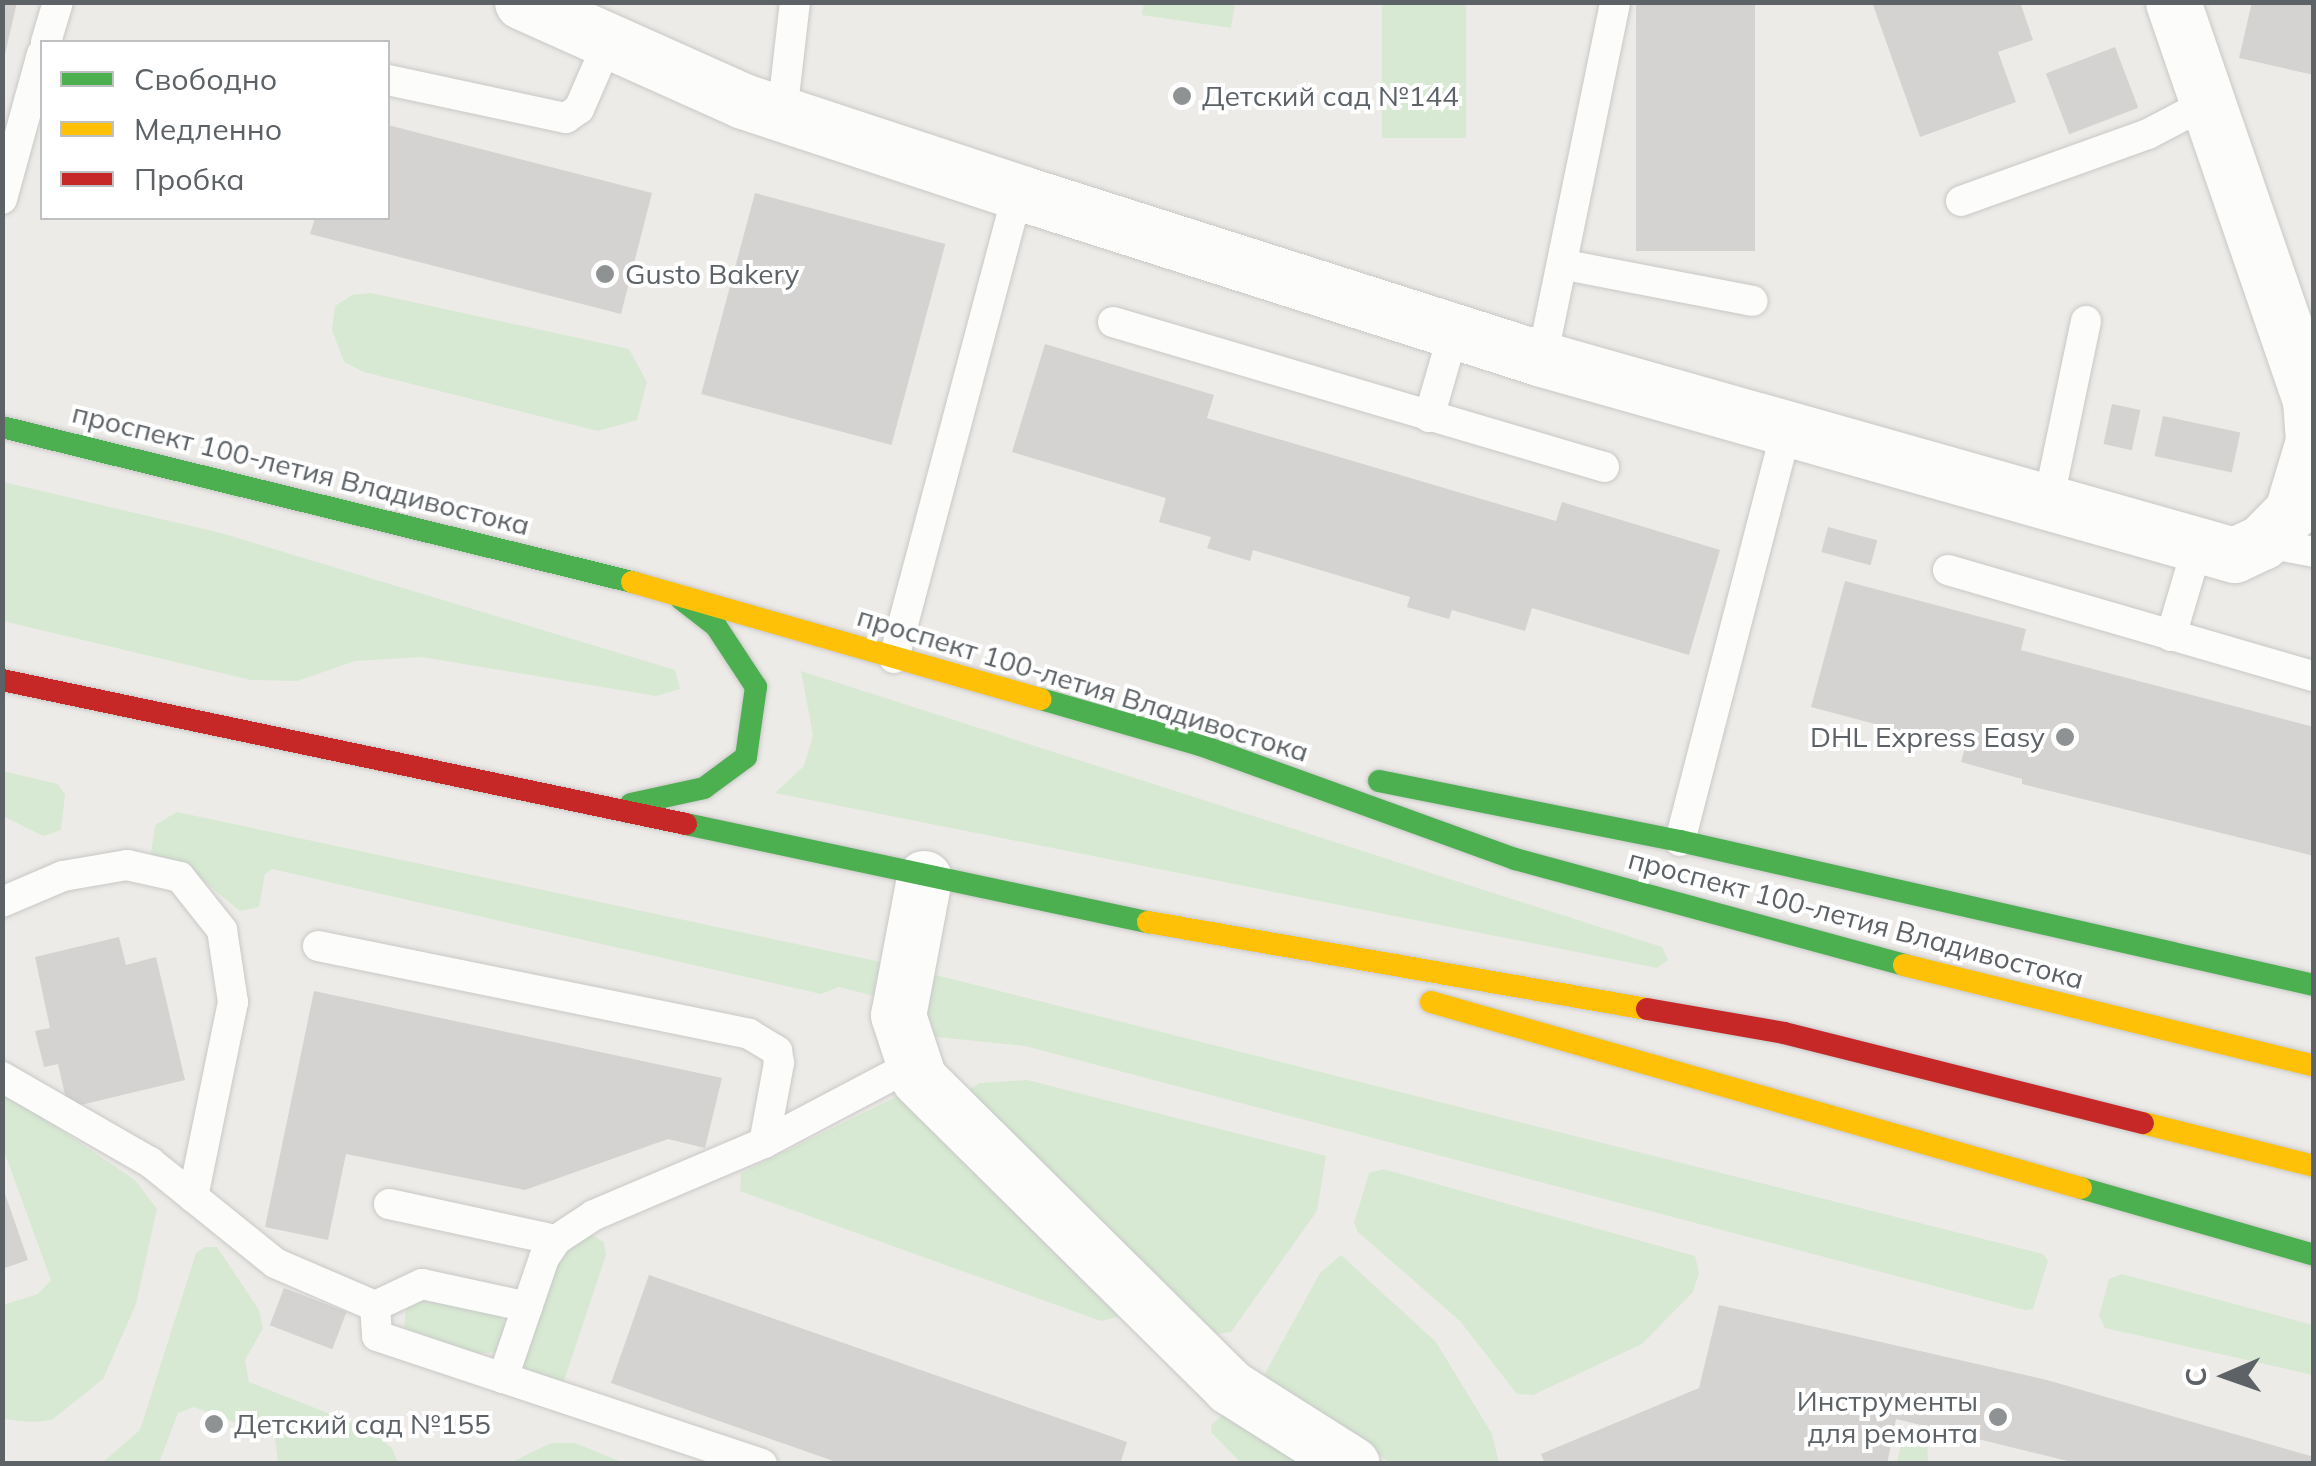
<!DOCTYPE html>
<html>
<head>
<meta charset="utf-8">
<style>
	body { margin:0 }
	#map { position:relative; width:2316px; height:1466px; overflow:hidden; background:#edebe7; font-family:Mulish,sans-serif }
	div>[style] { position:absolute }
	.green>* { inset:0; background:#d7e9d2; transform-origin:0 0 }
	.building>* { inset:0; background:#d4d3d1; transform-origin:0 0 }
	.roads { filter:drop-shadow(0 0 2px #c8c8c8) drop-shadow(0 0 2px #c8c8c8) }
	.lane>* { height:30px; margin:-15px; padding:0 15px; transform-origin:15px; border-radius:15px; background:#fcfcfb }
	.street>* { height:55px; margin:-27.5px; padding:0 27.5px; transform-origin:27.5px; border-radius:27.5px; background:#fcfcfb }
	.fast>* { height:22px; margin:-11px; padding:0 11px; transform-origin:11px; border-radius:11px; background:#4caf50 }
	.slow>* { height:22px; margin:-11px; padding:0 11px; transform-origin:11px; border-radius:11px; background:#ffc107 }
	.jam>* { height:22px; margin:-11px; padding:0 11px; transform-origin:11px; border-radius:11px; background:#c62828 }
	.dots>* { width:28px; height:28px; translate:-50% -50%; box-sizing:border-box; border:5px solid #fff; border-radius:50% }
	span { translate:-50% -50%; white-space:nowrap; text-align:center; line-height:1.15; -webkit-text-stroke:8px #fff; paint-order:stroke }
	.poi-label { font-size:28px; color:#5c6266 }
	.left { translate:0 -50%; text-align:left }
	.right { translate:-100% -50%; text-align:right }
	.street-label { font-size:28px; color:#5c6266 }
	.frame { position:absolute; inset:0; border:5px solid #5c6266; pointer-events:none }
	.legend { position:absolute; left:40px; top:40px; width:350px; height:180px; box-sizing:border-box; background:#fff; border:2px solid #bec0c2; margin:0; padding:12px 18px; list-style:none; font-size:30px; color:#5c6266 }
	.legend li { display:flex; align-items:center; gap:20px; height:50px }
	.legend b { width:50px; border:2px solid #bec0c2 }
	.north { position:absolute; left:2176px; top:1326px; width:100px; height:100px; -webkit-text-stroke:8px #fff; paint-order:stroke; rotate:268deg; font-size:28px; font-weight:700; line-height:40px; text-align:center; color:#5c6266 }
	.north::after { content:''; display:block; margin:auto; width:35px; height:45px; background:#5c6266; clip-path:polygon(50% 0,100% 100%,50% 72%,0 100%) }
</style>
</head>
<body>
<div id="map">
	<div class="green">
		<div style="clip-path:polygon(1144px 2px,1235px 3px,1231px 28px,1142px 15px)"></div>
		<div style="left:1382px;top:3px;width:84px;height:135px"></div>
		<div style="clip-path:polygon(371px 293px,629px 349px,647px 382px,637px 420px,598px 431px,364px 372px,344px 362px,332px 330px,335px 306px,352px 295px)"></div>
		<div style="clip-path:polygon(3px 482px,221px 533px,675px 670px,680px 689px,656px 696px,422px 657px,355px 661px,297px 681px,251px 680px,3px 621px)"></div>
		<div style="clip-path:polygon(801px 671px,1662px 947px,1668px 960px,1657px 968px,775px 793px,804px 766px,813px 735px)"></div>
		<div style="clip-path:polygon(2px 771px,58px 784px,65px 795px,61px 830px,43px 836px,3px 816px)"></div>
		<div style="clip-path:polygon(177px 812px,881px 962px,878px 997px,839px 987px,821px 994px,272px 869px,265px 874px,259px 907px,240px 911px,189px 869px,151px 854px,155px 825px)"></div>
		<div style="clip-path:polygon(924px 972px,2043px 1254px,2048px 1261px,2033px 1309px,2025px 1310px,1025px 1046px,937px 1037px,920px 1027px)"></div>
		<div style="clip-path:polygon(1027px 1080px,1326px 1156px,1317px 1211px,1231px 1332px,1209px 1335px,970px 1099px,971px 1088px,980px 1083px)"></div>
		<div style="clip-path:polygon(3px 1091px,135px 1180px,157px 1209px,136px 1304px,103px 1379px,52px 1420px,32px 1422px,3px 1419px,3px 1305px,38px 1294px,51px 1280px,3px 1148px)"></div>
		<div style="clip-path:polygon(898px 1096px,907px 1098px,1118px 1307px,1117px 1317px,1101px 1321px,740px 1191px,741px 1173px)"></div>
		<div style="clip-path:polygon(1383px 1169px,1695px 1256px,1699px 1273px,1693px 1292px,1642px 1344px,1533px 1395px,1517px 1394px,1460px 1321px,1358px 1232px,1354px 1223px,1369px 1173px)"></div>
		<div style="clip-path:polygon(592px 1235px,604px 1242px,606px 1255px,564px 1381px,524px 1372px,520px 1368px,554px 1268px,577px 1240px)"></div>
		<div style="clip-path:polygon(205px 1247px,217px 1247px,259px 1310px,263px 1328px,245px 1360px,249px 1382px,368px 1429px,392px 1448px,398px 1463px,278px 1463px,275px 1438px,194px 1407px,178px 1413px,159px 1463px,102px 1463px,140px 1430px,196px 1253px)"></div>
		<div style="clip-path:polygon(1341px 1255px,1436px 1342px,1492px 1434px,1499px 1463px,1391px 1463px,1263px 1377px,1320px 1273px)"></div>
		<div style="clip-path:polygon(2122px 1274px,2313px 1325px,2313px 1375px,2105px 1328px,2099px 1316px,2109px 1279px)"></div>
		<div style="clip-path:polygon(434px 1295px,499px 1316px,506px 1325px,496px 1352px,475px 1354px,404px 1327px,406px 1309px)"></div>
		<div style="clip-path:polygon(1229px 1409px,1317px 1463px,1241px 1463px,1212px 1433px,1211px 1425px)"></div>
		<div style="clip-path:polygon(1912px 1434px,1927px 1435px,1928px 1463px,1897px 1463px,1902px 1439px)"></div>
		<div style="clip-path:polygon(551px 1443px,575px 1443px,624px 1463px,510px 1463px)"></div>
	</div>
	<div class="building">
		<div style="clip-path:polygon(2px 2px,17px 2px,4px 59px,2px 59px)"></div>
		<div style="left:1636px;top:2px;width:119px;height:249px"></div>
		<div style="clip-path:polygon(1872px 2px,2020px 2px,2033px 40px,1998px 52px,2016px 102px,1920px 137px)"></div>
		<div style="clip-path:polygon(2252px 2px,2314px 2px,2314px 75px,2239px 58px)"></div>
		<div style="left:2115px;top:47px;width:65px;height:74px;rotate:69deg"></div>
		<div style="clip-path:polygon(388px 125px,652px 193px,621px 314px,310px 234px,315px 218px,388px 218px)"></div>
		<div style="left:755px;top:193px;width:197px;height:208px;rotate:15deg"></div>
		<div style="clip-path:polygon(1045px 344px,1214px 395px,1207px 418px,1556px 521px,1562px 502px,1720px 550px,1689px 655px,1532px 608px,1525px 631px,1452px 610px,1449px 619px,1407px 607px,1410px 597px,1253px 550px,1250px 561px,1207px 548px,1211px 537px,1159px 522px,1166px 498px,1012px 452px)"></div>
		<div style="left:2112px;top:404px;width:29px;height:41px;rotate:12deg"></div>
		<div style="left:2163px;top:416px;width:79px;height:41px;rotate:12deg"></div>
		<div style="left:1828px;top:527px;width:51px;height:26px;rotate:15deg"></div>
		<div style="clip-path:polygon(1845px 581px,2026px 629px,2021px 650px,2314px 727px,2314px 856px,2022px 784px,2022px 779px,1961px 762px,1965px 748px,1811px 707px)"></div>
		<div style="clip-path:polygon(119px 937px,126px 965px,156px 957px,185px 1080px,68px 1108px,58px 1064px,44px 1067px,35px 1031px,50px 1028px,35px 957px)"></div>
		<div style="clip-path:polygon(314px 991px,722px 1078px,705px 1148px,668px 1139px,525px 1190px,346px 1154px,328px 1240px,265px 1227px)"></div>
		<div style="clip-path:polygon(2px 1185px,28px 1260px,2px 1269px)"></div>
		<div style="clip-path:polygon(649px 1275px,1127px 1442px,1120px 1464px,842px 1464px,611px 1383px)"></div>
		<div style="left:284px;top:1288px;width:67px;height:40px;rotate:21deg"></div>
		<div style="clip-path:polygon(1719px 1305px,2047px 1380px,2314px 1457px,2314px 1464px,2080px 1464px,1896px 1419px,1887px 1464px,1545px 1464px,1541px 1454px,1699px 1388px)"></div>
	</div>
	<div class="roads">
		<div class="lane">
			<div style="left:46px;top:42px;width:42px;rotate:-73.3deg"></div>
			<div style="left:388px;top:80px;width:182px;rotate:12.1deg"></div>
			<div style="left:566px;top:118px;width:16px;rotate:-35deg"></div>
			<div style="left:579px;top:109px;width:70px;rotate:-66.4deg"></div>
			<div style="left:782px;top:114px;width:113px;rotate:-83.4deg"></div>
			<div style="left:2px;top:199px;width:150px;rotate:-74.6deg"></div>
			<div style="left:1961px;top:201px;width:199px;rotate:-19.7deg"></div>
			<div style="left:2148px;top:134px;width:67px;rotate:-27.7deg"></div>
			<div style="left:1566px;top:265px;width:190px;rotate:10.9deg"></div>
			<div style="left:1113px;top:322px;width:512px;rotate:16.45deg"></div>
			<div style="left:1542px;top:359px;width:364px;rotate:-78.4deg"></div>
			<div style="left:1429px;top:417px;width:90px;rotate:-73.8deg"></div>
			<div style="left:2048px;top:503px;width:186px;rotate:-78.2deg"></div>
			<div style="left:2262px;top:542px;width:53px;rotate:10.9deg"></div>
			<div style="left:1948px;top:570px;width:381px;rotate:16.2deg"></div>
			<div style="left:2171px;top:636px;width:92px;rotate:-73.5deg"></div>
			<div style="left:894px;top:658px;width:482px;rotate:-75.1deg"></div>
			<div style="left:1680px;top:841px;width:423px;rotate:-75.5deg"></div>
			<div style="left:2px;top:902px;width:66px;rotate:-23.1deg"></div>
			<div style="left:63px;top:876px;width:65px;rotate:-9.8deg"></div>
			<div style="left:127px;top:865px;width:54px;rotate:12.8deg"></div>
			<div style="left:180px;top:877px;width:68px;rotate:51.6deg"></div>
			<div style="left:222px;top:930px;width:73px;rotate:81.3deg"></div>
			<div style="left:233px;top:1002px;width:199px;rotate:101.6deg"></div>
			<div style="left:318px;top:946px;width:440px;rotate:11.5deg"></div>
			<div style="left:749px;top:1034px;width:33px;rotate:31deg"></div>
			<div style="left:777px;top:1051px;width:12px;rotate:81deg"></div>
			<div style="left:779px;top:1063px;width:81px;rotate:100.6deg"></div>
			<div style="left:2px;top:1077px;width:171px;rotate:29.9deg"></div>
			<div style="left:150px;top:1162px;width:161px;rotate:38.9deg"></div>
			<div style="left:275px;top:1263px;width:109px;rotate:23.3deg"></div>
			<div style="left:375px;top:1306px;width:30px;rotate:86deg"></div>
			<div style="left:377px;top:1336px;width:133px;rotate:18.4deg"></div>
			<div style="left:389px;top:1204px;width:171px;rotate:12.2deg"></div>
			<div style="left:375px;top:1306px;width:52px;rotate:-25.1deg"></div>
			<div style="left:422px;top:1284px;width:108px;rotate:12.2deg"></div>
			<div style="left:762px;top:1464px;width:273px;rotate:-161.6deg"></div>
			<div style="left:503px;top:1378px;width:127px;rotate:-71.1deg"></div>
			<div style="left:544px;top:1258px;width:22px;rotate:-56deg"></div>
			<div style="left:556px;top:1240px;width:45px;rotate:-33.3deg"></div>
			<div style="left:594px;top:1215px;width:185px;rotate:-23deg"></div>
			<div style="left:764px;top:1143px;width:165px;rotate:-27.8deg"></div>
		</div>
		<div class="street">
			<div style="left:522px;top:2px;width:242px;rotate:24.1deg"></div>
			<div style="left:743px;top:101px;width:290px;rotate:18.3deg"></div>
			<div style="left:1018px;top:192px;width:550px;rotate:17.68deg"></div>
			<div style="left:1542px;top:359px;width:719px;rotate:15.81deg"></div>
			<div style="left:2234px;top:555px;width:31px;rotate:-25deg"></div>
			<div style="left:2262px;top:542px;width:43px;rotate:-45.9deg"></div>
			<div style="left:2292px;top:511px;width:73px;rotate:-73.3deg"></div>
			<div style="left:2313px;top:441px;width:41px;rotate:-94.2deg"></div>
			<div style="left:2310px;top:400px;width:421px;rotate:-109deg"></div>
			<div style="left:924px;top:878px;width:139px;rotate:100.7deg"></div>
			<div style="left:898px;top:1015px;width:67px;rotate:71.8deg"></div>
			<div style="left:919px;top:1079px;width:438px;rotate:44.7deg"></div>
			<div style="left:1230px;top:1387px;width:144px;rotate:32.3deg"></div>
		</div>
		<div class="fast">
			<div style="left:2px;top:427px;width:649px;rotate:13.82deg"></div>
			<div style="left:1041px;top:699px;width:166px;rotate:16.1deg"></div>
			<div style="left:1200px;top:745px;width:335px;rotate:19.9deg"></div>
			<div style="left:1515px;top:859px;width:403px;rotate:15.2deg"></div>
			<div style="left:1379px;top:781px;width:307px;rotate:11.3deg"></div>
			<div style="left:1680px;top:841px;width:650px;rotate:12.8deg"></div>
			<div style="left:631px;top:804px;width:75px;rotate:-12.4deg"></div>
			<div style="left:704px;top:788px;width:52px;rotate:-36.4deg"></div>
			<div style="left:746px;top:757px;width:71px;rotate:-81.9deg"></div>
			<div style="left:756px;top:687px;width:73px;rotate:-123.3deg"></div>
			<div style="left:716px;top:626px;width:44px;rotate:-142.4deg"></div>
			<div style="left:686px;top:824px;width:472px;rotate:12deg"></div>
			<div style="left:2081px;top:1188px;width:242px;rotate:16deg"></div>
		</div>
		<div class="slow">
			<div style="left:632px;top:582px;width:425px;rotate:16deg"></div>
			<div style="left:1148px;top:922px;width:507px;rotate:9.89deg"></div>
			<div style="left:1904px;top:965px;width:422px;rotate:13.8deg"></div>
			<div style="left:1431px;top:1002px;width:676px;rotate:15.97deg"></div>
			<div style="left:2143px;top:1123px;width:176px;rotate:14.1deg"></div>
		</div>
		<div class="jam">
			<div style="left:2px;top:680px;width:699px;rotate:11.89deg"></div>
			<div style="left:1647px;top:1009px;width:139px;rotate:9.9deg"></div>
			<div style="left:1784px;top:1033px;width:370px;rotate:14.1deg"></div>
		</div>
	</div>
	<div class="dots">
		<div style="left:1182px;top:96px;background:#8f9293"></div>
		<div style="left:605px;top:274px;background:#8f9293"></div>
		<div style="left:2065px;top:737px;background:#8f9293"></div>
		<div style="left:1998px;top:1417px;background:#8f9293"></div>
		<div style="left:214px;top:1424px;background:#8f9293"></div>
	</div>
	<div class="poi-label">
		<span class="left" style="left:1202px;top:96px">Детский сад №144</span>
		<span class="left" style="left:625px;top:274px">Gusto Bakery</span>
		<span class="right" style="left:2045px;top:737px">DHL Express Easy</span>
		<span class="right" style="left:1978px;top:1417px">Инструменты<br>для ремонта</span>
		<span class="left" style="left:234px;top:1424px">Детский сад №155</span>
	</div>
	<div class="street-label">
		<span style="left:301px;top:469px;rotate:14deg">проспект 100-летия Владивостока</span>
		<span style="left:1083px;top:684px;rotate:17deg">проспект 100-летия Владивостока</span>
		<span style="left:1856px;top:919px;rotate:15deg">проспект 100-летия Владивостока</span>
	</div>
	<div class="frame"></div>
	<ul class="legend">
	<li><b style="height:12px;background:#4caf50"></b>Свободно</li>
	<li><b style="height:12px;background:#ffc107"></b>Медленно</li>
	<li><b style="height:12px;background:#c62828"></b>Пробка</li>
	</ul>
	<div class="north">С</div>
</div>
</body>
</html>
